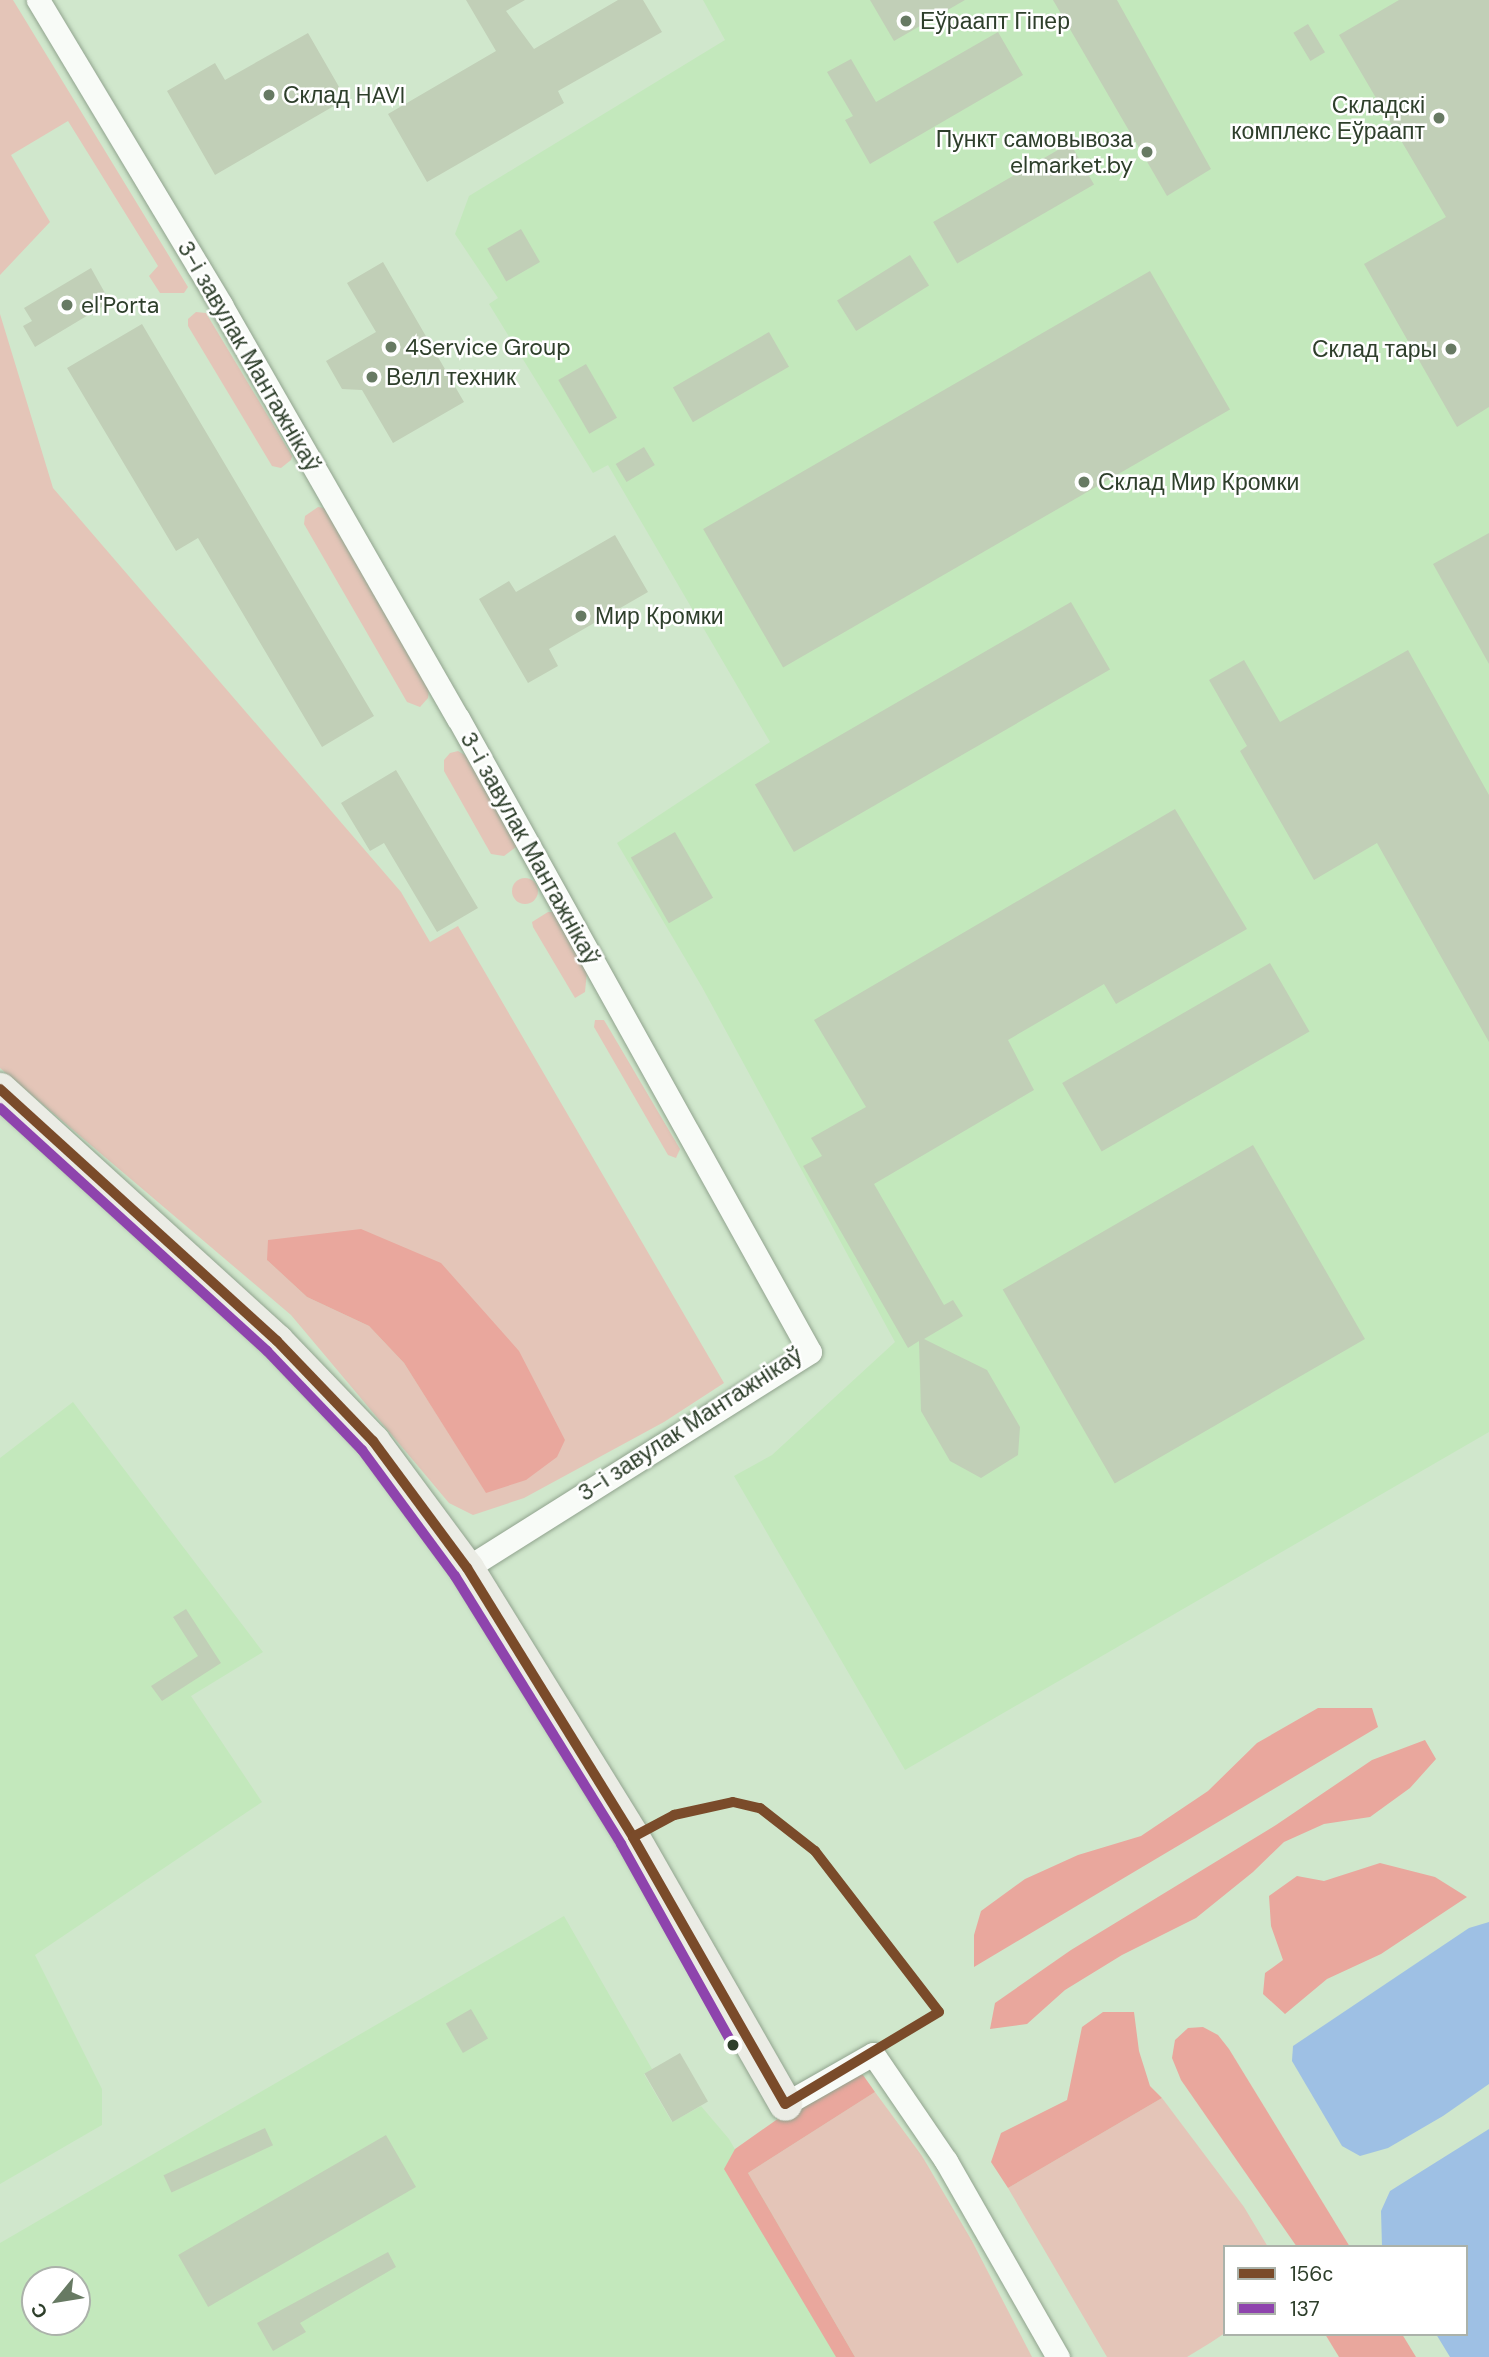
<!DOCTYPE html>
<html>
<head>
<meta charset="utf-8">
<style>
	body { margin:0 }
	#map { position:relative; width:1489px; height:2357px; overflow:hidden; background:#d0e7cc; font-family:"DM Sans",sans-serif }
	div>[style] { position:absolute }
	.built>* { inset:0; background:#c3e8bc }
	.green>* { inset:0; background:#e4c5b8 }
	.round { border-radius:50% }
	.forest>* { inset:0; background:#e9a79d }
	.water>* { inset:0; background:#9ec0e4 }
	.building>* { inset:0; background:#c1cfb7; transform-origin:0 0 }
	.roads { filter:drop-shadow(0 0 2px #91a38e) drop-shadow(0 0 2px #91a38e) }
	.street>* { height:23px; margin:-11.5px; padding:0 11.5px; transform-origin:11.5px; border-radius:11.5px; background:#f8fbf7 }
	.secondary>* { height:33px; margin:-16.5px; padding:0 16.5px; transform-origin:16.5px; border-radius:16.5px; background:#ebece5 }
	.bus-1>* { height:10px; margin:-5px; padding:0 5px; transform-origin:5px; border-radius:5px; background:#7a4b2a }
	.bus-2>* { height:10px; margin:-5px; padding:0 5px; transform-origin:5px; border-radius:5px; background:#8e44ad }
	.dots>* { width:19px; height:19px; translate:-50% -50%; box-sizing:border-box; border:4px solid #fff; border-radius:50% }
	span { translate:-50% -50%; white-space:nowrap; text-align:center; line-height:1.15; -webkit-text-stroke:5px #fff; paint-order:stroke }
	.poi-label { font-size:23px; color:#2e3f2b }
	.left { translate:0 -50%; text-align:left }
	.right { translate:-100% -50%; text-align:right }
	.street-label { font-size:23px; color:#2e3f2b }
	.legend { position:absolute; left:1223px; top:2245px; width:245px; height:91px; box-sizing:border-box; background:#fff; border:2px solid #abb2aa; margin:0; padding:9px 12px; list-style:none; font-size:21px; color:#2e3f2b }
	.legend li { display:flex; align-items:center; gap:14px; height:35px }
	.legend b { width:35px; border:2px solid #abb2aa }
	.north { position:absolute; left:21px; top:2266px; width:70px; height:70px; box-sizing:border-box; background:#fff; border:2px solid #abb2aa; border-radius:50%; rotate:240deg; font-size:19px; font-weight:700; line-height:28px; text-align:center; color:#2e3f2b }
	.north::after { content:''; display:block; margin:auto; width:24px; height:32px; background:#677a63; clip-path:polygon(50% 0,100% 100%,50% 72%,0 100%) }
</style>
</head>
<body>
<div id="map">
	<div class="built">
		<div style="clip-path:polygon(703px 0,1489px 0,1489px 1432px,905px 1770px,734px 1476px,772px 1455px,895px 1342px,702px 987px,617px 843px,770px 742px,608px 465px,593px 473px,489px 304px,498px 298px,455px 234px,469px 196px,725px 40px)"></div>
		<div style="clip-path:polygon(73px 1402px,263px 1652px,191px 1696px,262px 1802px,35px 1955px,102px 2089px,102px 2125px,0 2184px,0 1458px)"></div>
		<div style="clip-path:polygon(evenodd,564px 1916px,652px 2069px,644px 2074px,672px 2122px,701px 2106px,729px 2139px,855px 2357px,0 2357px,0 2243px,564px 1916px,35px 2280px,77px 2280px,77px 2322px,35px 2322px,35px 2280px)"></div>
	</div>
	<div class="green">
		<div style="clip-path:polygon(0 0,13px 0,188px 287px,184px 293px,160px 293px,149px 276px,158px 266px,68px 121px,11px 155px,50px 222px,0 275px)"></div>
		<div style="clip-path:polygon(196px 312px,206px 313px,292px 456px,291px 460px,281px 468px,272px 466px,188px 326px,188px 319px)"></div>
		<div style="clip-path:polygon(evenodd,0 314px,53px 488px,401px 892px,430px 942px,458px 926px,724px 1383px,664px 1422px,524px 1498px,473px 1515px,449px 1503px,291px 1315px,0 1068px,0 314px,267px 1260px,565px 1440px,486px 1492px,404px 1363px,369px 1326px,307px 1297px,267px 1260px)"></div>
		<div style="clip-path:polygon(318px 507px,324px 508px,429px 689px,428px 698px,420px 707px,407px 702px,304px 524px,305px 516px)"></div>
		<div style="clip-path:polygon(458px 751px,465px 755px,516px 841px,516px 847px,504px 856px,491px 854px,444px 771px,444px 760px,450px 753px)"></div>
		<div class="round" style="left:512px;top:878px;width:26px;height:26px"></div>
		<div style="clip-path:polygon(548px 912px,554px 912px,587px 971px,585px 992px,575px 998px,533px 927px,532px 922px)"></div>
		<div style="clip-path:polygon(595px 1020px,604px 1020px,680px 1149px,676px 1158px,668px 1155px,594px 1027px)"></div>
		<div style="clip-path:polygon(875px 2092px,922px 2156px,972px 2241px,1032px 2357px,855px 2357px,748px 2173px)"></div>
		<div style="clip-path:polygon(1162px 2098px,1244px 2207px,1268px 2247px,1225px 2247px,1225px 2333px,1210px 2343px,1187px 2357px,1107px 2357px,1008px 2188px)"></div>
	</div>
	<div class="forest">
		<div style="clip-path:polygon(361px 1229px,441px 1263px,519px 1351px,565px 1440px,557px 1457px,526px 1480px,486px 1493px,404px 1363px,369px 1326px,307px 1297px,267px 1260px,268px 1240px)"></div>
		<div style="clip-path:polygon(1318px 1708px,1372px 1708px,1378px 1727px,974px 1967px,974px 1935px,981px 1911px,1025px 1879px,1078px 1855px,1141px 1836px,1208px 1791px,1257px 1743px)"></div>
		<div style="clip-path:polygon(1425px 1740px,1436px 1759px,1410px 1788px,1370px 1817px,1324px 1824px,1284px 1842px,1253px 1872px,1196px 1918px,1122px 1955px,1065px 1990px,1027px 2024px,990px 2029px,995px 2003px,1071px 1950px,1276px 1825px,1372px 1760px)"></div>
		<div style="clip-path:polygon(1380px 1863px,1435px 1877px,1467px 1897px,1381px 1954px,1327px 1979px,1285px 2014px,1263px 1994px,1265px 1973px,1283px 1960px,1271px 1926px,1269px 1896px,1297px 1876px,1324px 1881px)"></div>
		<div style="clip-path:polygon(1103px 2012px,1134px 2012px,1139px 2051px,1150px 2086px,1162px 2098px,1008px 2188px,991px 2162px,1001px 2133px,1067px 2100px,1082px 2027px)"></div>
		<div style="clip-path:polygon(1203px 2027px,1218px 2035px,1229px 2049px,1350px 2247px,1297px 2247px,1181px 2080px,1172px 2058px,1175px 2040px,1188px 2028px)"></div>
		<div style="clip-path:polygon(843px 2073px,863px 2075px,875px 2092px,748px 2173px,855px 2357px,836px 2357px,724px 2169px,735px 2149px)"></div>
		<div style="clip-path:polygon(1325px 2334px,1402px 2334px,1416px 2357px,1339px 2357px)"></div>
	</div>
	<div class="water">
		<div style="clip-path:polygon(1489px 1922px,1489px 2084px,1443px 2116px,1388px 2148px,1360px 2156px,1342px 2146px,1292px 2061px,1293px 2046px,1469px 1928px)"></div>
		<div style="clip-path:polygon(1489px 2129px,1489px 2357px,1450px 2357px,1436px 2334px,1466px 2334px,1466px 2247px,1382px 2247px,1381px 2211px,1390px 2191px)"></div>
	</div>
	<div class="building">
		<div style="clip-path:polygon(466px 0,525px 0,506px 11px,534px 49px,618px 0,643px 0,662px 32px,558px 91px,564px 103px,427px 182px,388px 114px,496px 51px)"></div>
		<div style="clip-path:polygon(870px 0,965px 0,894px 41px)"></div>
		<div style="clip-path:polygon(1053px 0,1117px 0,1211px 169px,1167px 196px)"></div>
		<div style="clip-path:polygon(1399px 0,1489px 0,1489px 407px,1457px 427px,1364px 264px,1446px 217px,1339px 35px)"></div>
		<div style="left:1308px;top:24px;width:33px;height:17px;rotate:59deg"></div>
		<div style="clip-path:polygon(998px 32px,1023px 75px,870px 164px,845px 120px,853px 116px,827px 72px,851px 59px,876px 102px)"></div>
		<div style="clip-path:polygon(308px 33px,346px 99px,215px 175px,167px 91px,215px 63px,225px 80px)"></div>
		<div style="left:1070px;top:143px;width:48px;height:158px;rotate:60deg"></div>
		<div style="left:521px;top:229px;width:38px;height:39px;rotate:60deg"></div>
		<div style="left:910px;top:255px;width:36px;height:86px;rotate:58deg"></div>
		<div style="clip-path:polygon(383px 262px,464px 402px,393px 443px,362px 390px,342px 389px,326px 361px,376px 332px,347px 283px)"></div>
		<div style="clip-path:polygon(91px 268px,110px 302px,35px 347px,23px 326px,32px 321px,24px 308px)"></div>
		<div style="left:1150px;top:271px;width:160px;height:516px;rotate:60deg"></div>
		<div style="clip-path:polygon(142px 324px,374px 716px,322px 747px,198px 538px,176px 551px,67px 368px)"></div>
		<div style="left:769px;top:332px;width:40px;height:111px;rotate:60deg"></div>
		<div style="left:586px;top:364px;width:62px;height:32px;rotate:60deg"></div>
		<div style="left:644px;top:447px;width:21px;height:33px;rotate:59deg"></div>
		<div style="clip-path:polygon(1489px 533px,1489px 664px,1433px 564px)"></div>
		<div style="clip-path:polygon(615px 535px,648px 592px,549px 649px,558px 666px,528px 683px,479px 599px,509px 581px,516px 592px)"></div>
		<div style="left:1071px;top:602px;width:78px;height:365px;rotate:60deg"></div>
		<div style="clip-path:polygon(1408px 650px,1489px 795px,1489px 1042px,1377px 843px,1314px 880px,1240px 751px,1247px 746px,1209px 680px,1244px 660px,1280px 722px)"></div>
		<div style="clip-path:polygon(396px 770px,478px 908px,437px 932px,384px 843px,370px 851px,341px 803px)"></div>
		<div style="clip-path:polygon(1175px 809px,1247px 929px,1116px 1004px,1104px 984px,1008px 1040px,1034px 1090px,874px 1184px,944px 1305px,953px 1300px,963px 1316px,924px 1339px,987px 1370px,1020px 1427px,1018px 1455px,981px 1478px,950px 1461px,921px 1411px,919px 1341px,908px 1348px,803px 1166px,822px 1156px,811px 1138px,866px 1107px,814px 1020px)"></div>
		<div style="left:675px;top:832px;width:76px;height:51px;rotate:60deg"></div>
		<div style="left:1270px;top:963px;width:79px;height:240px;rotate:60deg"></div>
		<div style="left:1253px;top:1145px;width:224px;height:289px;rotate:60deg"></div>
		<div style="clip-path:polygon(186px 1609px,221px 1663px,162px 1701px,151px 1686px,198px 1656px,173px 1617px)"></div>
		<div style="left:471px;top:2009px;width:34px;height:29px;rotate:60deg"></div>
		<div style="left:680px;top:2053px;width:56px;height:41px;rotate:60deg"></div>
		<div style="left:265px;top:2128px;width:19px;height:112px;rotate:65deg"></div>
		<div style="left:386px;top:2135px;width:60px;height:240px;rotate:60deg"></div>
		<div style="clip-path:polygon(388px 2252px,396px 2267px,300px 2323px,306px 2332px,273px 2351px,257px 2323px)"></div>
	</div>
	<div class="roads">
		<div class="street">
			<div style="left:38px;top:0;width:356px;rotate:59deg"></div>
			<div style="left:221px;top:305px;width:476px;rotate:60.2deg"></div>
			<div style="left:458px;top:718px;width:725px;rotate:60.96deg"></div>
			<div style="left:810px;top:1352px;width:405px;rotate:147.8deg"></div>
			<div style="left:785px;top:2104px;width:101px;rotate:-29.6deg"></div>
			<div style="left:873px;top:2054px;width:130px;rotate:55.7deg"></div>
			<div style="left:946px;top:2161px;width:226px;rotate:60.3deg"></div>
		</div>
		<div class="secondary">
			<div style="left:0;top:1089px;width:374px;rotate:42.3deg"></div>
			<div style="left:277px;top:1341px;width:139px;rotate:46.2deg"></div>
			<div style="left:373px;top:1441px;width:158px;rotate:53.5deg"></div>
			<div style="left:467px;top:1568px;width:316px;rotate:58.3deg"></div>
			<div style="left:633px;top:1837px;width:307px;rotate:60.3deg"></div>
		</div>
	</div>
	<div class="bus-1">
		<div style="left:0;top:1089px;width:374px;rotate:42.3deg"></div>
		<div style="left:277px;top:1341px;width:139px;rotate:46.2deg"></div>
		<div style="left:373px;top:1441px;width:158px;rotate:53.5deg"></div>
		<div style="left:467px;top:1568px;width:316px;rotate:58.3deg"></div>
		<div style="left:733px;top:1802px;width:28px;rotate:13deg"></div>
		<div style="left:760px;top:1808px;width:70px;rotate:38deg"></div>
		<div style="left:815px;top:1851px;width:203px;rotate:52.4deg"></div>
		<div style="left:939px;top:2012px;width:179px;rotate:149.1deg"></div>
		<div style="left:785px;top:2104px;width:307px;rotate:-119.7deg"></div>
		<div style="left:633px;top:1837px;width:47px;rotate:-28.2deg"></div>
		<div style="left:674px;top:1815px;width:60px;rotate:-12.4deg"></div>
	</div>
	<div class="bus-2">
		<div style="left:0;top:1108px;width:361px;rotate:42.3deg"></div>
		<div style="left:267px;top:1351px;width:137px;rotate:46.2deg"></div>
		<div style="left:362px;top:1450px;width:157px;rotate:53.6deg"></div>
		<div style="left:455px;top:1576px;width:315px;rotate:58.2deg"></div>
		<div style="left:621px;top:1844px;width:230px;rotate:60.9deg"></div>
	</div>
	<div class="dots">
		<div style="left:906px;top:21px;background:#677a63"></div>
		<div style="left:269px;top:95px;background:#677a63"></div>
		<div style="left:1439px;top:118px;background:#677a63"></div>
		<div style="left:1147px;top:152px;background:#677a63"></div>
		<div style="left:67px;top:305px;background:#677a63"></div>
		<div style="left:391px;top:347px;background:#677a63"></div>
		<div style="left:1451px;top:349px;background:#677a63"></div>
		<div style="left:372px;top:377px;background:#677a63"></div>
		<div style="left:1084px;top:482px;background:#677a63"></div>
		<div style="left:581px;top:616px;background:#677a63"></div>
		<div style="left:733px;top:2045px;background:#2e3f2b"></div>
	</div>
	<div class="poi-label">
		<span class="left" style="left:920px;top:21px">Еўраапт Гіпер</span>
		<span class="left" style="left:283px;top:95px">Склад HAVI</span>
		<span class="right" style="left:1425px;top:118px">Складскі<br>комплекс Еўраапт</span>
		<span class="right" style="left:1133px;top:152px">Пункт самовывоза<br>elmarket.by</span>
		<span class="left" style="left:81px;top:305px">el'Porta</span>
		<span class="left" style="left:405px;top:347px">4Service Group</span>
		<span class="right" style="left:1437px;top:349px">Склад тары</span>
		<span class="left" style="left:386px;top:377px">Велл техник</span>
		<span class="left" style="left:1098px;top:482px">Склад Мир Кромки</span>
		<span class="left" style="left:595px;top:616px">Мир Кромки</span>
	</div>
	<div class="street-label">
		<span style="left:249px;top:356px;rotate:60deg">3-і завулак Мантажнікаў</span>
		<span style="left:530px;top:848px;rotate:61deg">3-і завулак Мантажнікаў</span>
		<span style="left:690px;top:1424px;rotate:-33deg">3-і завулак Мантажнікаў</span>
	</div>
	<ul class="legend">
	<li><b style="height:9px;background:#7a4b2a"></b>156с</li>
	<li><b style="height:9px;background:#8e44ad"></b>137</li>
	</ul>
	<div class="north">С</div>
</div>
</body>
</html>
